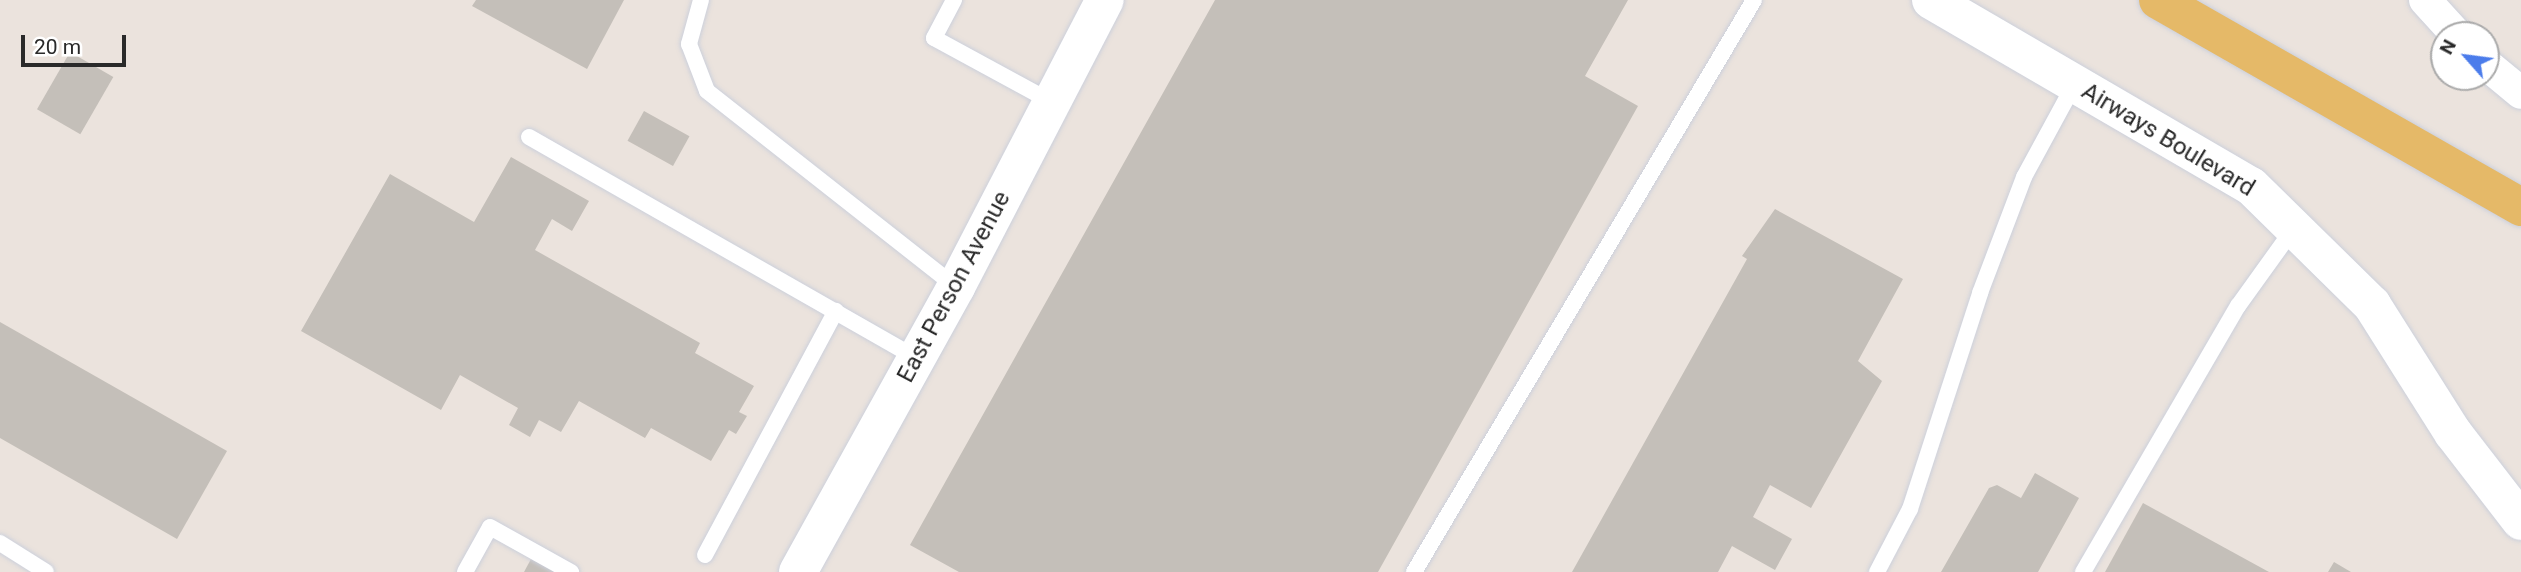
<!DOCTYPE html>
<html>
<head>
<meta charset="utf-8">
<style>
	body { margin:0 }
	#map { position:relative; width:2521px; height:572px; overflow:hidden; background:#ebe3dd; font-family:Roboto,sans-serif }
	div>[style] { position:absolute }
	.building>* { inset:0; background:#c4bfb9; transform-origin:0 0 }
	.roads { filter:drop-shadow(0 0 2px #ccd0db) drop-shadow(0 0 2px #ccd0db) }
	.service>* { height:16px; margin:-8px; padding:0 8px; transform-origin:8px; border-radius:8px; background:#fff }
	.minor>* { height:32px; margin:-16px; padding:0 16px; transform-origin:16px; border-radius:16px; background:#fff }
	.tertiary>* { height:38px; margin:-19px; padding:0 19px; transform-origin:19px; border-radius:19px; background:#fff }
	.secondary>* { height:38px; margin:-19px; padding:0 19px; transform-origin:19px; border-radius:19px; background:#fff }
	.primary>* { height:38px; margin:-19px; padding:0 19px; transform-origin:19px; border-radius:19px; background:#e5b968 }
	span { translate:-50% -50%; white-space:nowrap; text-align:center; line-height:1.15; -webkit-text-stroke:7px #fff; paint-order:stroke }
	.street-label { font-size:24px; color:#2a2a2a }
	.north { position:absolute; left:2430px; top:21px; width:70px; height:70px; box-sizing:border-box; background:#fff; border:2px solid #aaa; border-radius:50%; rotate:298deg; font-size:19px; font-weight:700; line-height:28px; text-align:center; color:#2a2a2a }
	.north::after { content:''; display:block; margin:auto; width:24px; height:32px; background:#4b7ceb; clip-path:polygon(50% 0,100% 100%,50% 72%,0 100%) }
	.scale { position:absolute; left:21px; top:35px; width:105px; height:32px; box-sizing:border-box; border:4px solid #2a2a2a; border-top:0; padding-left:9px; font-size:21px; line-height:24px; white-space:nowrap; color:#2a2a2a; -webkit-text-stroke:5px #fff; paint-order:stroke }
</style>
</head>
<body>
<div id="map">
	<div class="building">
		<div style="clip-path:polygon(476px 0,624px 0,587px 69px,472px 6px)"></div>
		<div style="clip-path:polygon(1215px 0,1628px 0,1585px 76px,1638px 106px,1378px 572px,959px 572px,910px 545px)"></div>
		<div style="left:70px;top:52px;width:50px;height:66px;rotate:30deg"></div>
		<div style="left:644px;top:111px;width:52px;height:34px;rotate:29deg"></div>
		<div style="clip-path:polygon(511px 157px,589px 201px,572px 231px,552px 219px,535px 250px,700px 343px,695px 353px,754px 386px,739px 412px,747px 416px,736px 434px,729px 430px,711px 461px,651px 428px,645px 438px,579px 401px,561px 432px,539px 420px,530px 437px,509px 425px,518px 408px,460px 375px,441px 410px,301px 331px,390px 174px,474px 222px)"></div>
		<div style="clip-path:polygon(1775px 209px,1903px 279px,1858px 361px,1882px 381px,1811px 508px,1770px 485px,1753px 517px,1792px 539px,1775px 570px,1732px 546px,1718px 572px,1572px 572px,1747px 259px,1742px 256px)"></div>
		<div style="clip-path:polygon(0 322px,227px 451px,177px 539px,0 438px)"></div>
		<div style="clip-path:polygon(2035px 473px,2079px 498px,2038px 572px,1941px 572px,1989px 488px,1997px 485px,2021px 498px)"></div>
		<div style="clip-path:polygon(2143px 503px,2269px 572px,2105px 572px)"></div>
		<div style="clip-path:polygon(531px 559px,555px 572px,524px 572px)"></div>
		<div style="clip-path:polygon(2334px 562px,2351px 572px,2328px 572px)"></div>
	</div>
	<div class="roads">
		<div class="service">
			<div style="left:701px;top:0;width:46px;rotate:105.3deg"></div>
			<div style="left:689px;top:44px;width:50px;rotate:69deg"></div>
			<div style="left:707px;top:91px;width:317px;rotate:38.2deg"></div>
			<div style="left:954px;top:0;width:43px;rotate:117.8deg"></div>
			<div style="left:934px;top:38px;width:134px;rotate:28.5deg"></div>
			<div style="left:529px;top:137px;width:447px;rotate:29.7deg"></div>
			<div style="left:0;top:543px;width:54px;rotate:32.2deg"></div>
			<div style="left:705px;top:555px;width:277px;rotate:-61.8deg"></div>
			<div style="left:465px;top:572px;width:51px;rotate:-60.9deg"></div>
			<div style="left:490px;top:527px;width:93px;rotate:29.1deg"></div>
			<div style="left:1414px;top:572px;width:665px;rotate:-59.27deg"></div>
			<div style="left:1877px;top:572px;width:71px;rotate:-62.4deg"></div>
			<div style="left:1910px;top:509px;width:227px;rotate:-72deg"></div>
			<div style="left:1980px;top:293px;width:124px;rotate:-69.2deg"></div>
			<div style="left:2024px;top:177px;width:107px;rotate:-61.5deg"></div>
			<div style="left:2083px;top:572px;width:308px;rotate:-59.8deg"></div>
			<div style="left:2238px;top:306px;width:96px;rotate:-54.3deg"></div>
		</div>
		<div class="minor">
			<div style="left:2425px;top:0;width:47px;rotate:47.6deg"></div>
			<div style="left:2486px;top:64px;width:45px;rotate:39.6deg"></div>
		</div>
		<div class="tertiary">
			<div style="left:1931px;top:0;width:370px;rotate:30.2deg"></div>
			<div style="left:2251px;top:186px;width:170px;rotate:44.5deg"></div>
			<div style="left:2372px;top:305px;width:151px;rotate:57.7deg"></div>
			<div style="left:2453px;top:433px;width:111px;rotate:52.3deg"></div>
		</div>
		<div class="secondary">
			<div style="left:798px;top:572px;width:326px;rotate:-61deg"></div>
			<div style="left:956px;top:287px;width:323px;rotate:-62.6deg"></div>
		</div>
		<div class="primary">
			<div style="left:2158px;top:0;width:418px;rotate:29.7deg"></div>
		</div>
	</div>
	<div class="street-label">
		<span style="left:2168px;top:140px;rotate:31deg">Airways Boulevard</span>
		<span style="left:954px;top:287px;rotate:-62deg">East Person Avenue</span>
	</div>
	<div class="north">N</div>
	<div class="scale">20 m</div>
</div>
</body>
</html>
